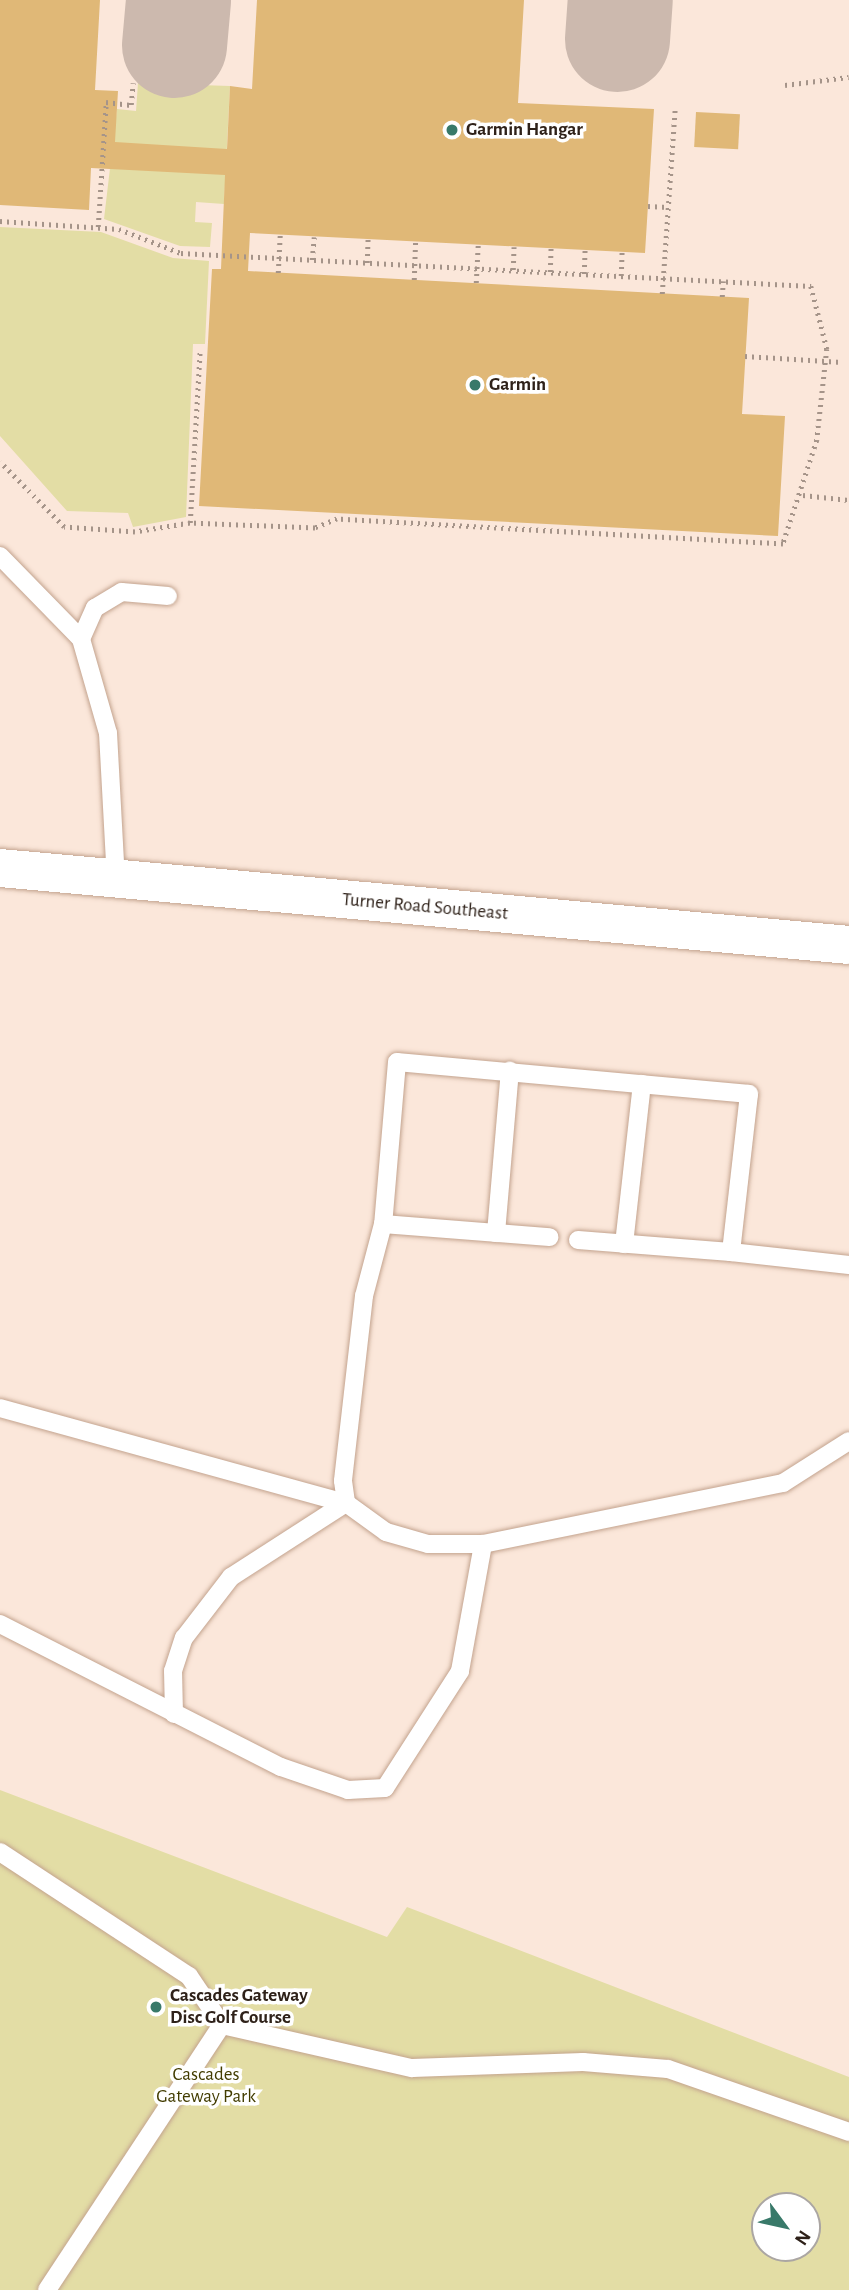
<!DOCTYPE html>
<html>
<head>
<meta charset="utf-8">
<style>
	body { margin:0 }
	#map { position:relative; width:849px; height:2290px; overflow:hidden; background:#fbe7da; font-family:"Alegreya Sans",sans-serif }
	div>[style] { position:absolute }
	.green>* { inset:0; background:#e3dda5 }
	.taxiway>* { height:105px; margin:-52.5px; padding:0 52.5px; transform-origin:52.5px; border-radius:52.5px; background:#ccb9ae }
	.building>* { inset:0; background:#e0b877; transform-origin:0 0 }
	.path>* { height:4.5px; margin-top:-2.25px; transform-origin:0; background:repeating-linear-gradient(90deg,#a59489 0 2px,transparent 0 7px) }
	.roads { filter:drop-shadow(0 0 2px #c3a38e) drop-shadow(0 0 2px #c3a38e) }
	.lane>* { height:18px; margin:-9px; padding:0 9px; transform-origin:9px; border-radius:9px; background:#fff }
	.secondary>* { height:38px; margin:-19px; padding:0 19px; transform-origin:19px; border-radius:19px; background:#fff }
	.dots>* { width:19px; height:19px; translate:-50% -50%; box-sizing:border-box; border:4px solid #fff; border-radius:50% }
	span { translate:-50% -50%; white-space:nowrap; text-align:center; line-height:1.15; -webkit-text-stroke:7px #fff; paint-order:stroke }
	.poi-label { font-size:19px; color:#2e2119; font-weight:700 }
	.left { translate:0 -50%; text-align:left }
	.street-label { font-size:19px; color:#2e2119 }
	.park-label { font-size:19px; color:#423c00 }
	.north { position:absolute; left:751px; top:2192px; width:70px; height:70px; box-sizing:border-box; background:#fff; border:2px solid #aba6a3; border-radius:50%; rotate:123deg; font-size:19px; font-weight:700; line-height:28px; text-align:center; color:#2e2119 }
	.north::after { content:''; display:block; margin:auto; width:24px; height:32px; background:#387969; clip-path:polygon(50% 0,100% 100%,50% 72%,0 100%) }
</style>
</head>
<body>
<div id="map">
	<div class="green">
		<div style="clip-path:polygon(138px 83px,230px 86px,224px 204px,196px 202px,195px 222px,212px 223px,210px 247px,180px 246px,104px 219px,117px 109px,136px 111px)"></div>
		<div style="clip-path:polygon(0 227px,101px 232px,173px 258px,209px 261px,205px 344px,193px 344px,186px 517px,133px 527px,128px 513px,67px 511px,0 436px)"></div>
		<div style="clip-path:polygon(evenodd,0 1790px,387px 1937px,407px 1907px,849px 2077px,849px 2290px,0 2290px,0 1790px,765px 2206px,807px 2206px,807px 2248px,765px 2248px,765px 2206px)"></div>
	</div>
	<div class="taxiway">
		<div style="left:617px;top:39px;width:39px;rotate:-86deg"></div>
		<div style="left:174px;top:45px;width:45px;rotate:-84.9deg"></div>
	</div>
	<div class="building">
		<div style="clip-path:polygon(0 0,100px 0,95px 90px,118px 91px,115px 142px,227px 149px,230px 86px,252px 89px,257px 0,524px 0,518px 103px,654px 109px,645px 253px,250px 233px,248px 271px,749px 298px,742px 414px,785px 416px,778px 536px,199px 506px,212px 269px,221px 269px,225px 175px,91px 168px,89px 210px,0 205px)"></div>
		<div style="left:696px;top:112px;width:44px;height:35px;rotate:3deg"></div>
	</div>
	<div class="path">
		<div style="left:785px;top:85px;width:64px;rotate:-7.1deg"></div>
		<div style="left:648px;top:206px;width:20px;rotate:3deg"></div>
		<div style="left:0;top:221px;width:119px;rotate:3.8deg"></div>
		<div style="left:119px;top:229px;width:66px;rotate:21.2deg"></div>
		<div style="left:181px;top:253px;width:631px;rotate:3deg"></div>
		<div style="left:811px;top:286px;width:65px;rotate:75.7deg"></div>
		<div style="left:827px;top:349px;width:92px;rotate:96.3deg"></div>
		<div style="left:817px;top:440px;width:109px;rotate:108.1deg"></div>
		<div style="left:783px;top:544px;width:447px;rotate:-176.8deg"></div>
		<div style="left:337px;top:519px;width:24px;rotate:158deg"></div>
		<div style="left:315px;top:528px;width:125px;rotate:-177.7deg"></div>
		<div style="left:190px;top:523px;width:56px;rotate:170.7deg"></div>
		<div style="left:135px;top:532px;width:71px;rotate:-176deg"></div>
		<div style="left:64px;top:527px;width:91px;rotate:-134.6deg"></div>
		<div style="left:98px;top:227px;width:125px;rotate:-86.3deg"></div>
		<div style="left:106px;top:102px;width:25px;rotate:7deg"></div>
		<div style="left:131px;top:105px;width:22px;rotate:-85deg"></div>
		<div style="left:312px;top:260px;width:23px;rotate:-85deg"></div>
		<div style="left:367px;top:263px;width:24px;rotate:-88deg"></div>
		<div style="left:513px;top:270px;width:23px;rotate:-88deg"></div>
		<div style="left:550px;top:272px;width:24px;rotate:-88deg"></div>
		<div style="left:278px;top:273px;width:38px;rotate:-87deg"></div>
		<div style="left:584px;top:274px;width:24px;rotate:-88deg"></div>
		<div style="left:621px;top:276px;width:24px;rotate:-88deg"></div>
		<div style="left:414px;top:280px;width:38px;rotate:-88deg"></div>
		<div style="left:476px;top:283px;width:38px;rotate:-87deg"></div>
		<div style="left:662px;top:294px;width:184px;rotate:-86deg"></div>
		<div style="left:722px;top:297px;width:16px;rotate:-86deg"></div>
		<div style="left:745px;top:356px;width:97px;rotate:3.5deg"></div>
		<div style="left:803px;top:495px;width:46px;rotate:6.2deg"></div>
		<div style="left:190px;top:523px;width:171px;rotate:-86.7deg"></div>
	</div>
	<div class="roads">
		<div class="lane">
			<div style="left:0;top:556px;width:116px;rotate:45.7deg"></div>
			<div style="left:81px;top:639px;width:98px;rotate:74deg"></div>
			<div style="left:108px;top:733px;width:146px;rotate:86.9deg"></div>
			<div style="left:81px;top:639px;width:34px;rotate:-66deg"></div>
			<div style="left:95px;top:608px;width:31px;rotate:-31deg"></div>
			<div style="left:122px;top:592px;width:46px;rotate:5deg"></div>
			<div style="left:383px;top:1224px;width:167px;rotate:4.5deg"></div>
			<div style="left:496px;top:1233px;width:163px;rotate:-85.1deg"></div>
			<div style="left:578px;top:1240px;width:153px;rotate:4.5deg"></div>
			<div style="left:624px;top:1244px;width:161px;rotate:-83.6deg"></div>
			<div style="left:849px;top:1265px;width:119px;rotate:-173.7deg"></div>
			<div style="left:731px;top:1252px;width:159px;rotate:-83.5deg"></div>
			<div style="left:749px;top:1094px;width:353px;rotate:-174.8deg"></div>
			<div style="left:397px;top:1062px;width:163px;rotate:94.9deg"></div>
			<div style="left:383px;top:1224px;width:74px;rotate:104.8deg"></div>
			<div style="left:364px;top:1296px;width:186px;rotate:96.5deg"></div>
			<div style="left:343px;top:1481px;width:22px;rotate:82deg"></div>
			<div style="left:346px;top:1503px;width:49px;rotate:35.9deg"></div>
			<div style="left:386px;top:1532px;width:44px;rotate:15.9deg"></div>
			<div style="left:428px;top:1544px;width:55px"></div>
			<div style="left:483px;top:1544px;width:306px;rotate:-11.5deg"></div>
			<div style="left:783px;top:1483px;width:78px;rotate:-32.5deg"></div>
			<div style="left:0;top:1408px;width:359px;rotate:15.4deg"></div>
			<div style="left:0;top:1624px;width:315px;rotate:27deg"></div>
			<div style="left:281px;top:1767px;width:71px;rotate:18.9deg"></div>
			<div style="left:348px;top:1790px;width:37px;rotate:-3deg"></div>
			<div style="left:385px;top:1788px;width:139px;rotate:-57.3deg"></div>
			<div style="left:460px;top:1671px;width:129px;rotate:-79.7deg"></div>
			<div style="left:174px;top:1714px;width:43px;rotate:-91.3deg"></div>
			<div style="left:173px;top:1671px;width:35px;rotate:-72deg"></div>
			<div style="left:184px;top:1638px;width:77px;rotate:-52.4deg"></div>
			<div style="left:231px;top:1577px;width:137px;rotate:-32.8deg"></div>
			<div style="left:0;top:1852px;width:226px;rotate:33.3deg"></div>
			<div style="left:189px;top:1976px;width:59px;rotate:56deg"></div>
			<div style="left:222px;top:2025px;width:195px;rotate:12.8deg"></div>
			<div style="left:412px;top:2068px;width:171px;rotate:-2deg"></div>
			<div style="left:583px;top:2062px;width:85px;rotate:4.7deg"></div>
			<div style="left:668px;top:2069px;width:192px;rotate:19.2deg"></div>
			<div style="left:47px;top:2290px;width:318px;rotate:-56.6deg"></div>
		</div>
		<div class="secondary">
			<div style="left:0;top:868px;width:852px;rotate:5.18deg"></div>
		</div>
	</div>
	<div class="dots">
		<div style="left:452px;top:130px;background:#387969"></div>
		<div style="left:475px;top:385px;background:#387969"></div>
		<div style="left:156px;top:2007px;background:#387969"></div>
	</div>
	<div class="poi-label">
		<span class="left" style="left:466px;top:130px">Garmin Hangar</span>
		<span class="left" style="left:489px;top:385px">Garmin</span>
		<span class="left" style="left:170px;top:2007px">Cascades Gateway<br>Disc Golf Course</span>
	</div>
	<div class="street-label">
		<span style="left:425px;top:907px;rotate:5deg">Turner Road Southeast</span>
	</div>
	<div class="park-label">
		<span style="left:206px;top:2086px">Cascades<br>Gateway Park</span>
	</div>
	<div class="north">N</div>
</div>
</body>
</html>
